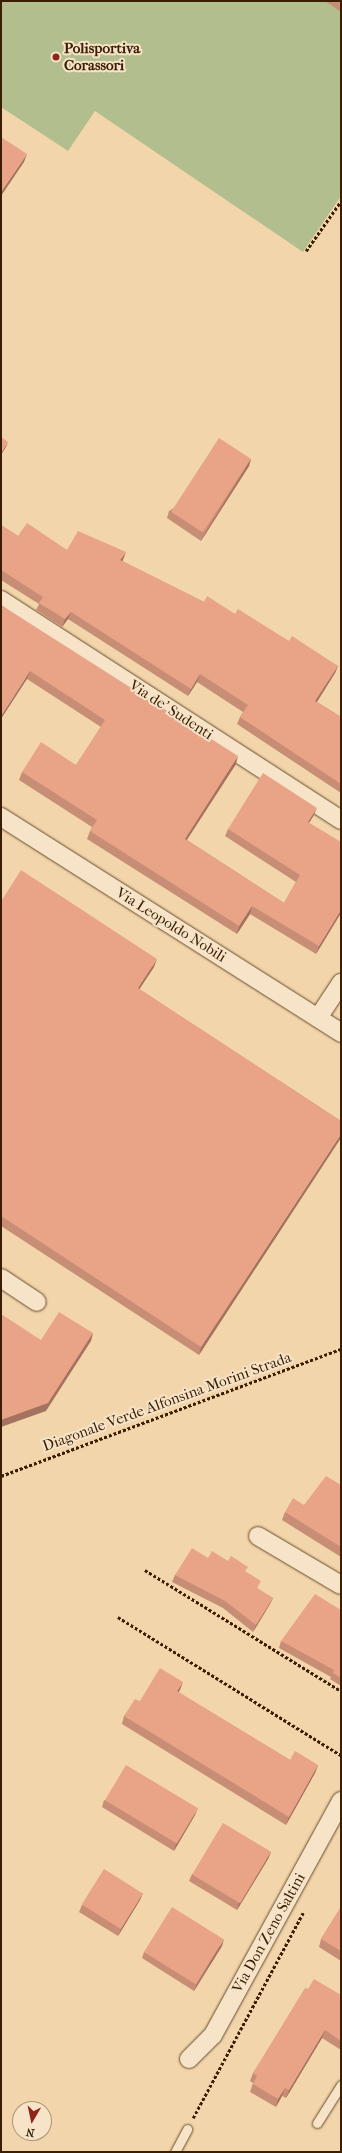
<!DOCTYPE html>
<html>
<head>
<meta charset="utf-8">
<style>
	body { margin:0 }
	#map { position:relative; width:342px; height:2153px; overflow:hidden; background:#f2d5aa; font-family:"IM FELL French Canon",serif }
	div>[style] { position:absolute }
	.green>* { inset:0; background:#b3be8e }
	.path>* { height:2.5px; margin-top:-1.25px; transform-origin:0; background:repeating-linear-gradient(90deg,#391e03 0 3px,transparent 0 5px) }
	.roads { filter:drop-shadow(0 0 1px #674c2d) drop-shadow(0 0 1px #674c2d) }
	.service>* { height:9px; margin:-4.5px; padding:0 4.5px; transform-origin:4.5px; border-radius:4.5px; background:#f7e4c8 }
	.minor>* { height:18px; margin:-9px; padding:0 9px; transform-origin:9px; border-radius:9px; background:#f7e4c8 }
	.wall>* { inset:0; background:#c88d75 }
	.shaded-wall>* { inset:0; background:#a3735f }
	.building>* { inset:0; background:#e9a488; transform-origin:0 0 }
	.dots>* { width:11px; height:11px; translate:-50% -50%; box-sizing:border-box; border:2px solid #f7e4c8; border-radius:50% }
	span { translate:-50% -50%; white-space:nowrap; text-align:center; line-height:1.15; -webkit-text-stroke:4px #f7e4c8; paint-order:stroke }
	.poi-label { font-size:15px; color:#391e03; font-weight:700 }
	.left { translate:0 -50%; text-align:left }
	.street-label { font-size:15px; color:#391e03 }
	.frame { position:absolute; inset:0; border:2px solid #391e03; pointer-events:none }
	.north { position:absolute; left:12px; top:2101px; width:40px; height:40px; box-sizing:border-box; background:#f7e4c8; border:1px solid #ab9579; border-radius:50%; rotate:189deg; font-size:11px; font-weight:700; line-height:16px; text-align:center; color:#391e03 }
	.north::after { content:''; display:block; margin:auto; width:14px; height:18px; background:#8f2418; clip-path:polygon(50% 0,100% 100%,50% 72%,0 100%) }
</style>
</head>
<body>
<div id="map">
	<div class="green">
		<div style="clip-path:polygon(1px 1px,341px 1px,341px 196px,303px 252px,95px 111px,68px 151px,1px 107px)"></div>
	</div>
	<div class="path">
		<div style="left:306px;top:251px;width:61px;rotate:-55deg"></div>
		<div style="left:1px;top:1476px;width:363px;rotate:-20.5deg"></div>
		<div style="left:145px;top:1570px;width:230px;rotate:31.7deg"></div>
		<div style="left:118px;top:1617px;width:262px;rotate:31.8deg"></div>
		<div style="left:193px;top:2118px;width:233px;rotate:-61.8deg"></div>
	</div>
	<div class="roads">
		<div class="service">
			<div style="left:317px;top:2123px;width:45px;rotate:-57.7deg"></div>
			<div style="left:175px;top:2152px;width:26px;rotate:-62deg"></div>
		</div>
		<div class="minor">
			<div style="left:1px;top:600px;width:405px;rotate:32.9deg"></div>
			<div style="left:1px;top:817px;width:403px;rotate:32.4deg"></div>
			<div style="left:318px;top:1018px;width:42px;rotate:-56.7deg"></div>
			<div style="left:1px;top:1278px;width:43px;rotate:33.7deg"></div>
			<div style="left:258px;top:1536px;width:96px;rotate:30.6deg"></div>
			<div style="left:189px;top:2059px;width:34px;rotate:-45deg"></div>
			<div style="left:213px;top:2035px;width:267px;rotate:-61.3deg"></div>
		</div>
	</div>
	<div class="wall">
		<div style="clip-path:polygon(325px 1px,341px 1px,341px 12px)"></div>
		<div style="clip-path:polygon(251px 459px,249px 466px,201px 541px,167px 518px,169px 511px)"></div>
		<div style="clip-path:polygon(1px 525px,18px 536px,67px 550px,123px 560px,122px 561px,204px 602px,235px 614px,338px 666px,335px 673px,317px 702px,341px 717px,341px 793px,237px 724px,240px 717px,243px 712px,197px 682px,188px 696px,68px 619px,62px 627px,36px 610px,39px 604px,1px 580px)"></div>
		<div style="clip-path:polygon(1px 605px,236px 764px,187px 840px,284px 903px,296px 882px,225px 836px,228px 829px,314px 815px,309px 823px,341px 913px,316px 954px,250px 914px,237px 934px,87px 839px,90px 831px,92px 827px,19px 780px,22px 772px,76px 765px,101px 727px,27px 679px)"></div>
		<div style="clip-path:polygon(1px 899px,154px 967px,139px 989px,341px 1121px,199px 1355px,1px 1226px)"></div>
		<div style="clip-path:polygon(341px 1485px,341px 1557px,282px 1520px,285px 1512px,304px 1505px)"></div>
		<div style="clip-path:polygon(246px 1572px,258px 1589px,273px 1598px,270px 1604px,253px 1632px,223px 1608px,172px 1582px,175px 1575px)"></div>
		<div style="clip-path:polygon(341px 1610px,341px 1686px,330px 1679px,331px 1677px,279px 1648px,281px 1641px)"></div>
		<div style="clip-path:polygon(180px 1690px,178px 1692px,290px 1760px,318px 1765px,315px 1773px,286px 1825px,122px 1724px,124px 1716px,140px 1701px)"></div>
		<div style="clip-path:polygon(104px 1800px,195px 1815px,174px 1851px,102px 1807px)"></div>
		<div style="clip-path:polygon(271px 1852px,268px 1859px,237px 1910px,189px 1881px,192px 1874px)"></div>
		<div style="clip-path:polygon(143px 1893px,140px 1900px,118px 1936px,79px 1912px,82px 1905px)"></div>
		<div style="clip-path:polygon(341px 1907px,341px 1961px,319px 1947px,321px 1939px)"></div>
		<div style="clip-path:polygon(222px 1946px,194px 1991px,142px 1958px,144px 1952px)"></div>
		<div style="clip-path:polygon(308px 1989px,341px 1995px,341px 2050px,322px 2038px,286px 2098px,282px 2096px,276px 2107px,250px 2092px,253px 2083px,250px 2081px,253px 2073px)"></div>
	</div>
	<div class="shaded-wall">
		<div style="clip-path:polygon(27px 154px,24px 162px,1px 196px,1px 192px)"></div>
		<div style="clip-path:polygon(8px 442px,6px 447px,1px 455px,1px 453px)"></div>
		<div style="clip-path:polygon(251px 459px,249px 466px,201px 541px,204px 535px)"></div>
		<div style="clip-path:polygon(126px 552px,123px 560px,117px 568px,120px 560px)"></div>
		<div style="clip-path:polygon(71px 612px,68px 619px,62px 627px,65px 619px)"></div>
		<div style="clip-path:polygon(338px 666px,335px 673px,313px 708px,315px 701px)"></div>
		<div style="clip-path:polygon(30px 671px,27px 679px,1px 719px,1px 716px)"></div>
		<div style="clip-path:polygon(200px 674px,197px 682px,188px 696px,191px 689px)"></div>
		<div style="clip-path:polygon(238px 756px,236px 764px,182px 847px,185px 839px)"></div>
		<div style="clip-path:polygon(317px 808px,314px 815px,305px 829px,308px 822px)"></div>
		<div style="clip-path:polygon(252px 906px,250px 914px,237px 934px,239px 926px)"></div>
		<div style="clip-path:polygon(341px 910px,341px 913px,316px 954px,319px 946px)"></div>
		<div style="clip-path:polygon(157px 959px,154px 967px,135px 996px,138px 988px)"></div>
		<div style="clip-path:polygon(341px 1134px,341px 1138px,199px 1355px,201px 1347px)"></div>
		<div style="clip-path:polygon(93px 1333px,91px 1341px,46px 1411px,1px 1427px,1px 1420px)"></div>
		<div style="clip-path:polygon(273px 1598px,270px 1604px,253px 1632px,256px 1625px)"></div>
		<div style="clip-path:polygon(183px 1682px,180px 1690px,174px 1699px,177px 1691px)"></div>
		<div style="clip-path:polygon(318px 1765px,315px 1773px,286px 1825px,289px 1817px)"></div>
		<div style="clip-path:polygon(198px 1808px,195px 1815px,174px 1851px,176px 1844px)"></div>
		<div style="clip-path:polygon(271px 1852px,268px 1859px,237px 1910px,239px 1903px)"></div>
		<div style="clip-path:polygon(143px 1893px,140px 1900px,118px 1936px,121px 1929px)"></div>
		<div style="clip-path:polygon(224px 1939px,222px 1946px,194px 1991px,197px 1984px)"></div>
		<div style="clip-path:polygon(325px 2030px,322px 2038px,286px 2098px,289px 2090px)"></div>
		<div style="clip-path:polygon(285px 2088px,282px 2096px,276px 2107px,278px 2099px)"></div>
	</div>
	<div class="building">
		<div style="clip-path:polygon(337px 1px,341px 1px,341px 4px)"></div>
		<div style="clip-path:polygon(1px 137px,27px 154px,1px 192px)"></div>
		<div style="clip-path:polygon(1px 437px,8px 442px,1px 453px)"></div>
		<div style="left:219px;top:438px;width:38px;height:88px;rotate:33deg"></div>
		<div style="clip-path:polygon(27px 523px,67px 550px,78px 531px,126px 552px,120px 560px,204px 602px,207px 596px,235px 614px,238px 609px,289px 641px,292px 636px,338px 666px,315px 701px,341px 717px,341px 784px,240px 717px,248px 705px,200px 674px,191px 689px,71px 612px,65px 619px,39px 603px,43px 597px,1px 570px,1px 525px,18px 536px)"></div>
		<div style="clip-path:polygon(1px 605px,238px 756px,185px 839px,284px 903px,300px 875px,228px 829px,263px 773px,317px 808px,308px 822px,341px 842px,341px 910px,319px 946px,252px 906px,239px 926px,90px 831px,97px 820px,22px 772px,41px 742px,76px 765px,105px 720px,30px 671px,1px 716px)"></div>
		<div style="clip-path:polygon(21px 870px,157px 959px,138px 988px,341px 1121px,341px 1134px,201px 1347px,1px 1216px,1px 899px,2px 900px)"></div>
		<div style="clip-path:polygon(59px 1312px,93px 1333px,48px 1403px,1px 1420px,1px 1314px,41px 1340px)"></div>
		<div style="clip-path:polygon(326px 1476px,341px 1485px,341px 1547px,285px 1512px,293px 1498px,304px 1505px)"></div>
		<div style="clip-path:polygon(192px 1548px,208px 1558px,212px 1551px,228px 1561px,231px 1556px,248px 1567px,245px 1571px,261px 1581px,257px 1588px,273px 1598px,256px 1625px,225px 1601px,175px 1575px)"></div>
		<div style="clip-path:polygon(315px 1594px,341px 1610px,341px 1678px,333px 1673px,334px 1670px,281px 1641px)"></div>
		<div style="clip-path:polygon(160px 1668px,183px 1682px,177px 1691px,198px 1704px,290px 1760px,295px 1751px,318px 1765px,289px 1817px,124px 1716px,135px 1699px,140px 1701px)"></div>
		<div style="left:126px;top:1765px;width:84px;height:41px;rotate:31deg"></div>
		<div style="left:223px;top:1823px;width:56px;height:60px;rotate:31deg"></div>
		<div style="left:104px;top:1869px;width:46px;height:42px;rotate:32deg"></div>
		<div style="left:172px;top:1907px;width:61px;height:53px;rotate:32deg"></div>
		<div style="clip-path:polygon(341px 1907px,341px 1951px,321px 1939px)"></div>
		<div style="clip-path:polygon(314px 1979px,341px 1995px,341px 2041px,325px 2030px,289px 2090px,285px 2088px,278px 2099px,253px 2084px,257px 2076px,253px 2073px,305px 1988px,308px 1989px)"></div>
	</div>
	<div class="dots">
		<div style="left:56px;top:57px;background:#8f2418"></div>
	</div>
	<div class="poi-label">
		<span class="left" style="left:64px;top:57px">Polisportiva<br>Corassori</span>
	</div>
	<div class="street-label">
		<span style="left:171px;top:710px;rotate:33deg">Via de’ Sudenti</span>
		<span style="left:171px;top:925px;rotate:32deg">Via Leopoldo Nobili</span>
		<span style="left:167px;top:1402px;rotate:-20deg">Diagonale Verde Alfonsina Morini Strada</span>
		<span style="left:269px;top:1933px;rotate:-61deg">Via Don Zeno Saltini</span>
	</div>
	<div class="frame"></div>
	<div class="north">N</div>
</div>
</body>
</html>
